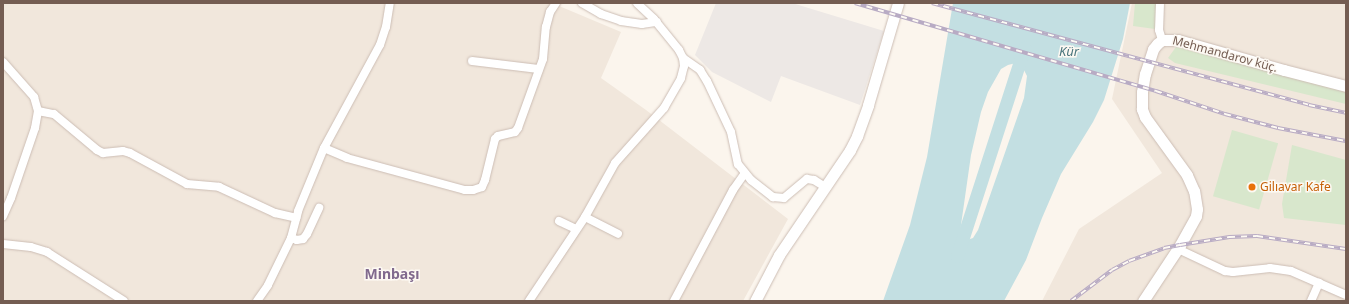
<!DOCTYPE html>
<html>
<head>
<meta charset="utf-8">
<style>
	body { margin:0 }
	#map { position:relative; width:1349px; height:304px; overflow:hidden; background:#fbf5ed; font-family:"Noto Sans",sans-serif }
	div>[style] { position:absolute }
	.residential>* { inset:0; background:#f1e7dc }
	.industrial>* { inset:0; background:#ede8e5 }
	.green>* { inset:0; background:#d8e7cc; transform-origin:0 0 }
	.water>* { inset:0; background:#c3dfe2 }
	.river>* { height:13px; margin:-6.5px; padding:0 6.5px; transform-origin:6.5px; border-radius:6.5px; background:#c3dfe2 }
	.roads { filter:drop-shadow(0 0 1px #ccbdb4) drop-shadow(0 0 1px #ccbdb4) }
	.street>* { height:8px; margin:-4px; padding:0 4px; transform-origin:4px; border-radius:4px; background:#fff }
	.secondary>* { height:11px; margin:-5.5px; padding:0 5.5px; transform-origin:5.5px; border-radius:5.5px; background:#fff }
	.rail>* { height:3.5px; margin-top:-1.75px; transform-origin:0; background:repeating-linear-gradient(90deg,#fdf9f3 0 6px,#b8abc4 0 12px); box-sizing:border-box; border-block:1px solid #b8abc4 }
	.dots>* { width:11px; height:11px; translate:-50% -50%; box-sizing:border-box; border:2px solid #fdf9f3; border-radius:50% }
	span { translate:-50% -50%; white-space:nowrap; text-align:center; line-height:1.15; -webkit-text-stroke:3px #fdf9f3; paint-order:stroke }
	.street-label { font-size:12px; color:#745d52 }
	.food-label { font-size:12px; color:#c56008 }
	.left { translate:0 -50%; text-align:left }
	.water-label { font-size:13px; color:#4b767d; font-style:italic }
	.quarter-label { font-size:14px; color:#816a8e; font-weight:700 }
	.frame { position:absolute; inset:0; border:4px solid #745d52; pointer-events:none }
</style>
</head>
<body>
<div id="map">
	<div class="residential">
		<div style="clip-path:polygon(3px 3px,552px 3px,621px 32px,601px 78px,646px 110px,788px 219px,743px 301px,3px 301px)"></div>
		<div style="clip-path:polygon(1132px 3px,1346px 3px,1346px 301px,1042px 301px,1079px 229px,1162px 173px,1112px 99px)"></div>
	</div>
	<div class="industrial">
		<div style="clip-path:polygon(716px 3px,792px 3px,884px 31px,860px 105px,781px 76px,771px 102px,712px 72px,695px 55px)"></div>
	</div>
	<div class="green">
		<div style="clip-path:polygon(1135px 3px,1158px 3px,1155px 29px,1133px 26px)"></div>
		<div style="clip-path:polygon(1176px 47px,1346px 92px,1346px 104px,1175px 63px,1168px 58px)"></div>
		<div style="left:1232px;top:130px;width:48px;height:69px;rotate:16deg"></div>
		<div style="clip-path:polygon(1292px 145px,1346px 160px,1346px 225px,1284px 218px,1282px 204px)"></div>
	</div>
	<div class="water">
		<div style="clip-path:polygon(evenodd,953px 3px,1130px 3px,1123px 39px,1104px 100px,1093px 122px,1061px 174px,1042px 218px,1026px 260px,1004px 301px,883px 301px,910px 225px,927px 157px,953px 3px,1016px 63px,1022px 66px,1027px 76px,1024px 98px,978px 230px,973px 238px,964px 241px,960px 234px,961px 225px,971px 155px,981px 112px,988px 92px,1001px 69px,1008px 65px,1016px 63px)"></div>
	</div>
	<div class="river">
		<div style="left:957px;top:256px;width:219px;rotate:-72.1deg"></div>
	</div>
	<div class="roads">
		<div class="street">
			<div style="left:582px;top:3px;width:22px;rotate:30deg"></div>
			<div style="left:601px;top:14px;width:21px;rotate:19deg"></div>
			<div style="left:621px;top:21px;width:21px;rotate:8deg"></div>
			<div style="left:642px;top:24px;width:15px;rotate:-8deg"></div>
			<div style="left:1160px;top:3px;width:27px;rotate:92deg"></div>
			<div style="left:1159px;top:30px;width:10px;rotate:73deg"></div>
			<div style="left:683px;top:58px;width:21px;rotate:35deg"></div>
			<div style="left:700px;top:70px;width:13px;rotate:58deg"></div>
			<div style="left:707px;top:81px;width:56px;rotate:64.8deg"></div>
			<div style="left:731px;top:132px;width:33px;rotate:78deg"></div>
			<div style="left:738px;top:164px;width:21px;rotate:51deg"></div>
			<div style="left:751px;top:180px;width:28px;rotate:38deg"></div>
			<div style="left:773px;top:197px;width:11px;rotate:5deg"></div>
			<div style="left:784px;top:198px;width:30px;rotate:-40deg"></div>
			<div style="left:807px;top:179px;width:7px;rotate:8deg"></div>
			<div style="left:814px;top:180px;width:13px;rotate:32deg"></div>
			<div style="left:472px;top:61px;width:67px;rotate:6.8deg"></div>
			<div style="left:3px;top:62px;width:47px;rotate:48.5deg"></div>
			<div style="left:34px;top:97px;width:15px;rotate:74deg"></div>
			<div style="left:38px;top:111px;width:17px;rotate:100deg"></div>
			<div style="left:35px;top:128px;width:74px;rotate:108.9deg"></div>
			<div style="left:11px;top:198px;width:20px;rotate:114deg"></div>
			<div style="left:38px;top:111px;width:16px;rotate:11deg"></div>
			<div style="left:54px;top:114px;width:56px;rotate:39.9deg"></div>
			<div style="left:97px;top:150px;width:7px;rotate:27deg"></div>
			<div style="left:103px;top:153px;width:20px;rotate:-6deg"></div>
			<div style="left:123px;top:151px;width:7px;rotate:16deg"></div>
			<div style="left:130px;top:153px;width:65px;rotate:28.5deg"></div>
			<div style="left:187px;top:184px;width:32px;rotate:5deg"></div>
			<div style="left:219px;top:187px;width:62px;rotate:24.9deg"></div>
			<div style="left:275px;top:213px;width:22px;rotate:13deg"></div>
			<div style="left:324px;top:148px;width:25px;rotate:23deg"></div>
			<div style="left:347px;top:158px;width:122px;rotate:15.2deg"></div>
			<div style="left:465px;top:190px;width:8px"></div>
			<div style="left:473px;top:190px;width:9px;rotate:-18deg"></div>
			<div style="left:482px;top:187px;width:8px;rotate:-67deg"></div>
			<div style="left:485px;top:180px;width:42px;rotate:-76.3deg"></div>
			<div style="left:495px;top:139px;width:4px;rotate:-45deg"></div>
			<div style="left:498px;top:136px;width:17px;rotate:-13deg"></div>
			<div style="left:515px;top:132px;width:5px;rotate:-53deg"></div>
			<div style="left:518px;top:128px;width:73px;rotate:-70.1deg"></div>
			<div style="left:543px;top:59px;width:32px;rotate:-85deg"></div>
			<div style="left:546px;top:27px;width:16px;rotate:-75deg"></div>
			<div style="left:550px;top:12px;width:11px;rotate:-56deg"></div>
			<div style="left:585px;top:217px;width:37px;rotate:27deg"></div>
			<div style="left:559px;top:221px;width:19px;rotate:25deg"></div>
			<div style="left:291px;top:238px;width:6px;rotate:18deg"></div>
			<div style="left:297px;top:240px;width:6px;rotate:-9deg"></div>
			<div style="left:303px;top:239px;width:6px;rotate:-51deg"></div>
			<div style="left:307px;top:234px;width:29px;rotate:-65deg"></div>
			<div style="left:3px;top:244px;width:28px;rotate:6deg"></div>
			<div style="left:31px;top:247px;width:17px;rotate:17deg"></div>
			<div style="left:47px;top:252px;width:91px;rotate:32.5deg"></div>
			<div style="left:1178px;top:249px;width:52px;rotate:25.1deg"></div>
			<div style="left:1225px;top:271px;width:8px;rotate:7deg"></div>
			<div style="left:1233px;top:272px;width:37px;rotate:-6deg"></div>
			<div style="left:1270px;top:268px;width:21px;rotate:8deg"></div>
			<div style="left:1291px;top:271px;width:60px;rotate:23.6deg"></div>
			<div style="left:257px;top:301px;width:19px;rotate:-55deg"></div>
			<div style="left:268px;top:285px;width:52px;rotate:-63.9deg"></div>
			<div style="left:291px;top:238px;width:28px;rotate:-75deg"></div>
			<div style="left:298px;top:211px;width:68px;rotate:-67.6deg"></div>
			<div style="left:324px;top:148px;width:117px;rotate:-61.5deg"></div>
			<div style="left:380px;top:45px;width:19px;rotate:-72deg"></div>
			<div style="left:386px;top:27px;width:24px;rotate:-81deg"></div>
			<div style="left:529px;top:301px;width:101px;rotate:-56.3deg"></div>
			<div style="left:585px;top:217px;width:62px;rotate:-60.9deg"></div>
			<div style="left:615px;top:163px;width:74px;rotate:-48.3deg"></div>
			<div style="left:664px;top:108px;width:34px;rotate:-60deg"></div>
			<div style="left:681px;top:78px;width:12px;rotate:-76deg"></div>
			<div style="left:684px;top:66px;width:8px;rotate:-97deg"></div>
			<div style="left:683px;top:58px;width:9px;rotate:-117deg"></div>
			<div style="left:679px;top:50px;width:40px;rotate:-129deg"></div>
			<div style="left:654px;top:19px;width:23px;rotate:-137deg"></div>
			<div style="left:674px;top:301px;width:126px;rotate:-62deg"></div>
			<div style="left:733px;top:190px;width:19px;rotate:-55deg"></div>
			<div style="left:1311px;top:301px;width:20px;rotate:-66deg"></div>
		</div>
		<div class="secondary">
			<div style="left:755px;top:301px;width:52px;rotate:-62.4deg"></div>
			<div style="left:779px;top:255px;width:127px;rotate:-55.9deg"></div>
			<div style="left:850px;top:150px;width:16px;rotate:-63deg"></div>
			<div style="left:857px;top:136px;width:33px;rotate:-70deg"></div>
			<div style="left:868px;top:105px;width:106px;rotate:-73.6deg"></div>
			<div style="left:1143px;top:301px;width:67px;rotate:-56.5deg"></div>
			<div style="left:1180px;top:245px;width:33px;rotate:-61deg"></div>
			<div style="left:1196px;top:216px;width:7px;rotate:-82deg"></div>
			<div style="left:1197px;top:209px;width:18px;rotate:-99deg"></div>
			<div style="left:1194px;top:191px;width:17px;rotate:-114deg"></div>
			<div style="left:1187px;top:175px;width:72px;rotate:-125.9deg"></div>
			<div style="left:1145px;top:117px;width:9px;rotate:-111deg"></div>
			<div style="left:1142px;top:109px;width:17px;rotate:-90deg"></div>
			<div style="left:1142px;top:92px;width:18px;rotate:-81deg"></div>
			<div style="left:1145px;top:74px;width:26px;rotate:-72deg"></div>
			<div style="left:1153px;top:49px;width:6px;rotate:-51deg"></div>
			<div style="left:1157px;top:44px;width:6px;rotate:-39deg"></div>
			<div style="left:1162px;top:40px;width:16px"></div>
			<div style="left:1178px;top:40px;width:110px;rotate:15.8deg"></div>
			<div style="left:1284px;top:70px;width:64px;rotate:14.5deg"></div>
		</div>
	</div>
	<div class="rail">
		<div style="left:855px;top:3px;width:314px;rotate:16.3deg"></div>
		<div style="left:1156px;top:91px;width:73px;rotate:18.4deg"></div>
		<div style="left:1225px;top:114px;width:55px;rotate:14.8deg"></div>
		<div style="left:1278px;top:128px;width:69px;rotate:10.8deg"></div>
		<div style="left:932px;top:3px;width:391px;rotate:15.1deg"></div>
		<div style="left:1309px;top:105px;width:38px;rotate:12deg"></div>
		<div style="left:1071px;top:301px;width:51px;rotate:-37.1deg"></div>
		<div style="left:1112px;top:270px;width:19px;rotate:-28deg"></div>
		<div style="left:1129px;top:261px;width:37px;rotate:-20deg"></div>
		<div style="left:1164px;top:248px;width:16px;rotate:-11deg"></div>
		<div style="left:1180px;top:245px;width:50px;rotate:-9.3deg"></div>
		<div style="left:1229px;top:237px;width:28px;rotate:-2deg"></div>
		<div style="left:1257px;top:236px;width:90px;rotate:8.3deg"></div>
	</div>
	<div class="dots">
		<div style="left:1252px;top:187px;background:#e8710a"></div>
	</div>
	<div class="street-label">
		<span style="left:1225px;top:54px;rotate:15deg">Mehmandarov küç.</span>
	</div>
	<div class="food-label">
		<span class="left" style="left:1260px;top:187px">Gilıavar Kafe</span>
	</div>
	<div class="water-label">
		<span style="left:1069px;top:51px">Kür</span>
	</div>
	<div class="quarter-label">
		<span style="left:392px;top:274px">Minbaşı</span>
	</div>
	<div class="frame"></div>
</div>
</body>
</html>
